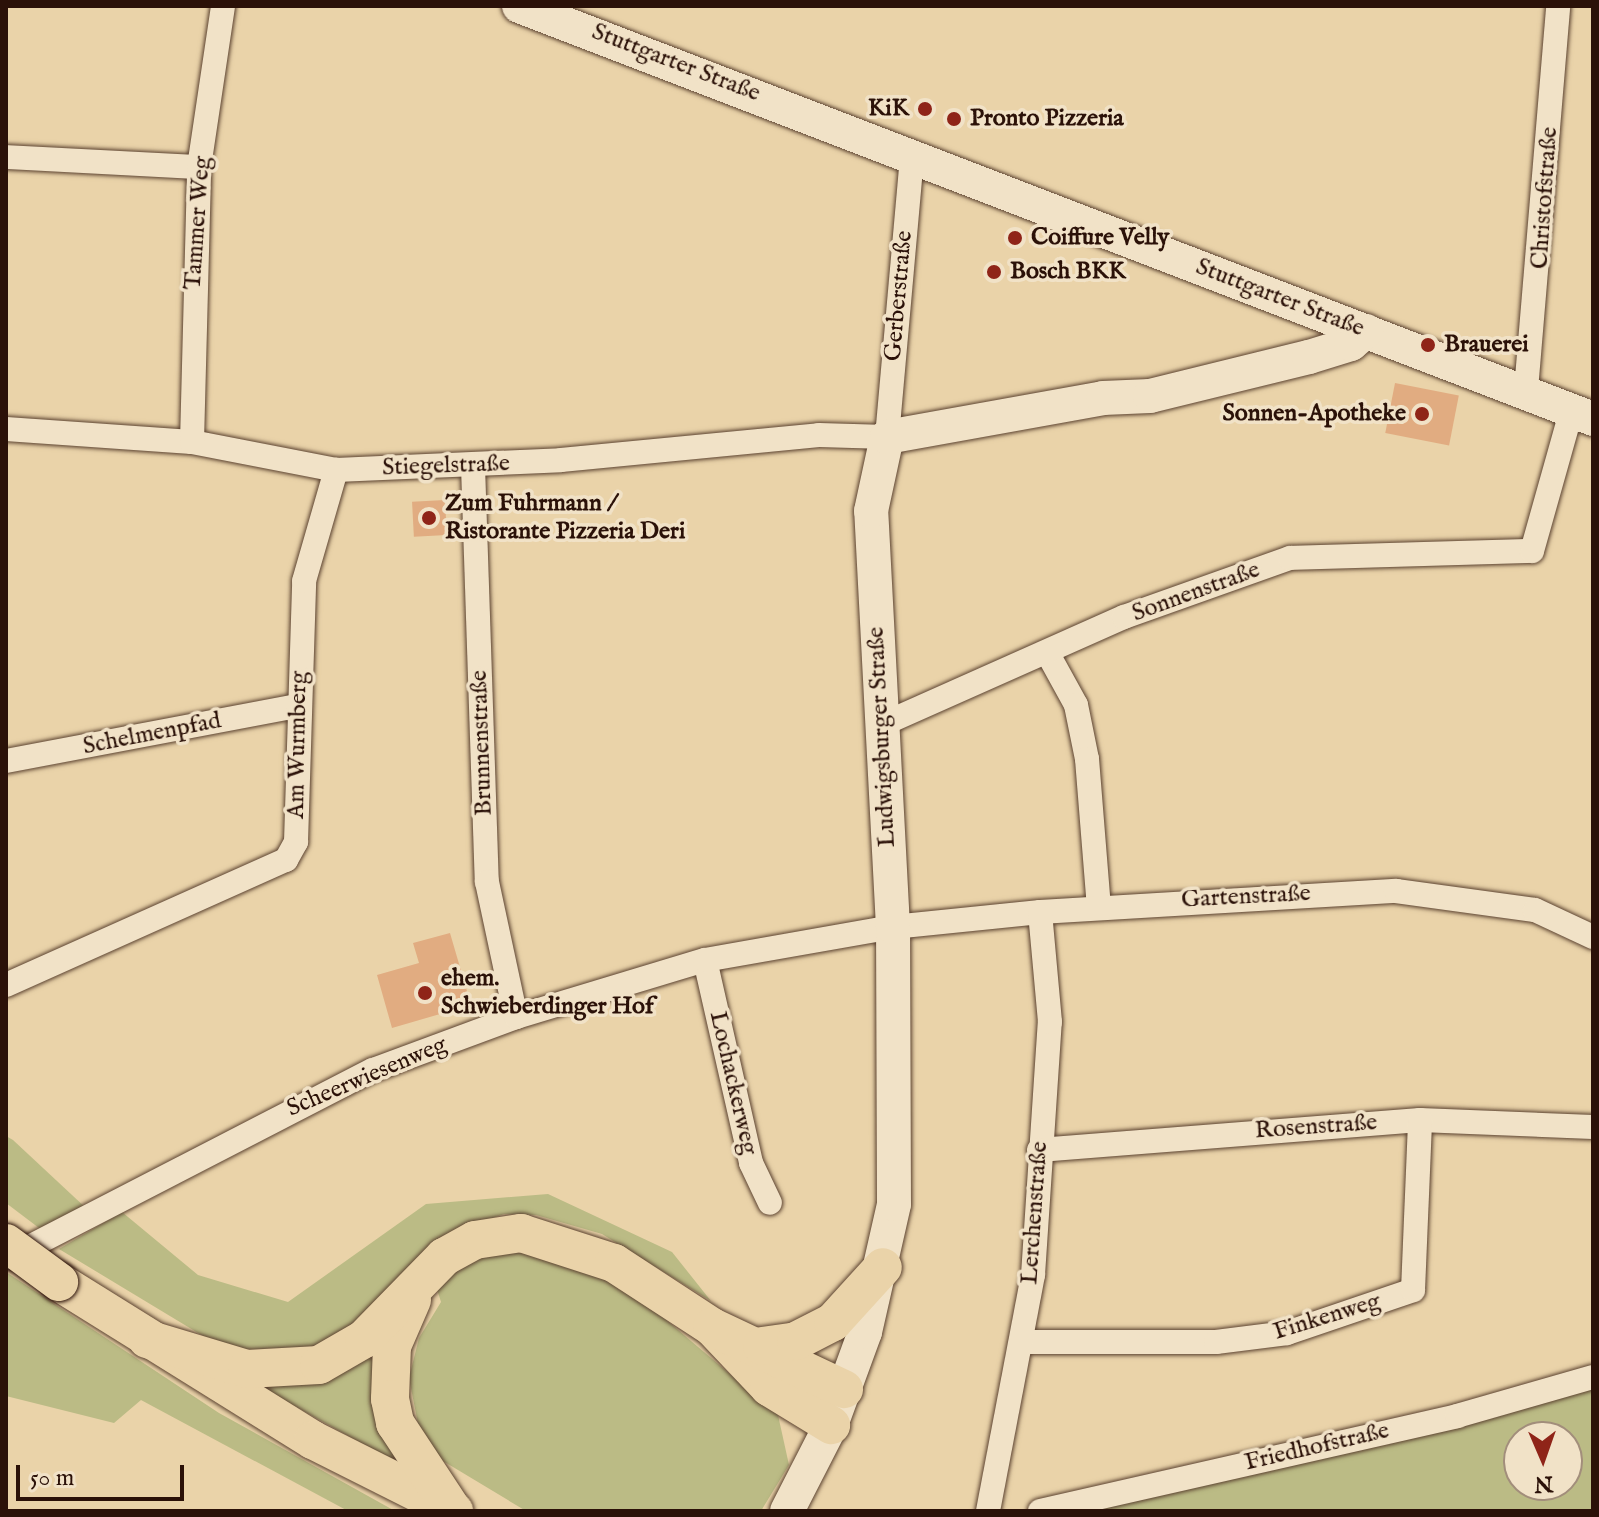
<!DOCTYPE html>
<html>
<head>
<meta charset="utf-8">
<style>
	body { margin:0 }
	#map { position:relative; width:1599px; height:1517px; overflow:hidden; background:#ead3a9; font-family:"IM FELL English",serif }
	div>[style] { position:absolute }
	.green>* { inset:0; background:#bbbb85 }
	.building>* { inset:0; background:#e1ac81; transform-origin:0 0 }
	.roads { filter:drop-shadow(0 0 2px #5b4230) drop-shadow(0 0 2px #5b4230) }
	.street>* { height:24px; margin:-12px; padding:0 12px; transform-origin:12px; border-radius:12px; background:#f1e2c7 }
	.secondary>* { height:34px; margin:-17px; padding:0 17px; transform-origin:17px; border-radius:17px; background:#f1e2c7 }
	.primary>* { height:38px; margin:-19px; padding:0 19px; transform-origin:19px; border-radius:19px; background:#ead3a9 }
	.bridges { filter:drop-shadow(0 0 2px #2b1108) drop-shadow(0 0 2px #2b1108) }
	.primary-bridge>* { height:38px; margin:-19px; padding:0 19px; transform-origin:19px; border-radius:19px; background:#ead3a9 }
	.dots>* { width:22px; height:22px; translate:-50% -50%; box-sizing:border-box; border:4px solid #f1e2c7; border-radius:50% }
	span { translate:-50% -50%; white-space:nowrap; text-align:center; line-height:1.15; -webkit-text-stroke:7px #f1e2c7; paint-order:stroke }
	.street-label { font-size:24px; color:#2b1108 }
	.poi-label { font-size:24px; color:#2b1108; font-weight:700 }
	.right { translate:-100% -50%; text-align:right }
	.left { translate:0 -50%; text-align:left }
	.frame { position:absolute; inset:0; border:8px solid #2b1108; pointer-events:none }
	.north { position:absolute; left:1503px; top:1421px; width:80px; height:80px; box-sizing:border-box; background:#f1e2c7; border:2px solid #a28e7b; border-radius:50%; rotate:178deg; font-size:22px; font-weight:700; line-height:32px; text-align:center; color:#2b1108 }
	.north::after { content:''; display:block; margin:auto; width:28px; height:36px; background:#8f2418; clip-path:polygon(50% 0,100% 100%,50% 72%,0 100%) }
	.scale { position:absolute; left:16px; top:1465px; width:168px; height:36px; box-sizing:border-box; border:4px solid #2b1108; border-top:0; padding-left:10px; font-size:24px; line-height:28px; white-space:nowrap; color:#2b1108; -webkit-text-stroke:6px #f1e2c7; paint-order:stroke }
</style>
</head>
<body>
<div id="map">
	<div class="green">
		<div style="clip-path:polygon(6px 1136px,13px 1140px,87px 1209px,43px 1231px,6px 1203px)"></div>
		<div style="clip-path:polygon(548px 1194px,672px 1252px,711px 1301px,602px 1234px,536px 1215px,504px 1214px,448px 1234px,337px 1338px,305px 1352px,259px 1355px,208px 1339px,59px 1249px,122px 1212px,198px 1275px,288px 1302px,426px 1204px)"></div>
		<div style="clip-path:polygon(537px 1249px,631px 1290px,778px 1415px,789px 1465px,761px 1511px,526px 1511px,438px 1458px,419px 1429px,409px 1378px,419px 1338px,441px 1302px,436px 1286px,478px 1256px)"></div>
		<div style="clip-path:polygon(6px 1272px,219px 1413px,395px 1511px,348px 1511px,141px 1400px,114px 1423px,6px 1396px)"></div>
		<div style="clip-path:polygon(374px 1349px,395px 1462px,257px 1385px)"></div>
		<div style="clip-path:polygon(evenodd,1593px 1380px,1593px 1511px,1056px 1511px,1593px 1380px,1519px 1437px,1567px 1437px,1567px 1485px,1519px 1485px,1519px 1437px)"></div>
	</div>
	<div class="building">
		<div style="left:1395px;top:383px;width:65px;height:51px;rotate:11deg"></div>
		<div style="left:445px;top:500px;width:35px;height:33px;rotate:87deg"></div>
		<div style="clip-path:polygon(450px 933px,471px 1005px,392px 1028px,377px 975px,419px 963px,413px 943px)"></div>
	</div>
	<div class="roads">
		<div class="street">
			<div style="left:6px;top:157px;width:193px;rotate:3deg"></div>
			<div style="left:1526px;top:390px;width:385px;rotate:-85.2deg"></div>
			<div style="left:6px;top:429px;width:186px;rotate:4deg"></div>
			<div style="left:192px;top:442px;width:147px;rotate:11deg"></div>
			<div style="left:336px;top:470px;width:225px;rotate:-2.5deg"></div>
			<div style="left:561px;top:460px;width:259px;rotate:-5.5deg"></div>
			<div style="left:819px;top:435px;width:68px;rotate:1.7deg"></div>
			<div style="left:887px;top:437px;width:283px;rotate:-84.9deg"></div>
			<div style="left:192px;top:442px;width:275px;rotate:-88.5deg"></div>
			<div style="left:199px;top:167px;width:163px;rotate:-81.5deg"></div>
			<div style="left:473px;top:466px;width:416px;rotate:88.1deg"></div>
			<div style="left:487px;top:882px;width:138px;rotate:77.9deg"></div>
			<div style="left:1048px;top:654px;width:58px;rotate:61.2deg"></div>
			<div style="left:1076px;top:705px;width:55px;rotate:78.5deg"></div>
			<div style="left:1087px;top:759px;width:148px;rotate:85.4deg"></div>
			<div style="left:881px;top:725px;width:266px;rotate:-24deg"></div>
			<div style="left:1124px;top:617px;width:176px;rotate:-19.6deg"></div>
			<div style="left:1290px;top:558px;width:242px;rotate:-1.7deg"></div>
			<div style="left:1532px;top:551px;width:148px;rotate:-74.3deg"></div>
			<div style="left:6px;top:761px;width:296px;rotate:-10.7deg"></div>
			<div style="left:705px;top:960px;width:208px;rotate:77.2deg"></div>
			<div style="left:751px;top:1163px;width:44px;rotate:64.6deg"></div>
			<div style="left:6px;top:985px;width:307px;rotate:-24.1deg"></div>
			<div style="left:286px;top:860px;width:21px;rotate:-61deg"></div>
			<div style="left:296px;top:842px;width:261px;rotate:-88.2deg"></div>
			<div style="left:304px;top:581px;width:116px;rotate:-73.9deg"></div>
			<div style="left:1039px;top:1150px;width:382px;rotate:-4.5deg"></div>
			<div style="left:1420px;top:1120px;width:173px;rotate:2.3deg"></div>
			<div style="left:10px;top:1257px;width:408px;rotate:-27.3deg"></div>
			<div style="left:373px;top:1070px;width:153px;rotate:-20.3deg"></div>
			<div style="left:516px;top:1017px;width:197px;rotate:-16.8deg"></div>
			<div style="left:705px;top:960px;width:191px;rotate:-10deg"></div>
			<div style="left:893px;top:927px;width:148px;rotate:-5.8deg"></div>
			<div style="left:1040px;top:912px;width:357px;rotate:-3.4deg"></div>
			<div style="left:1396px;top:891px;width:140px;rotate:7.8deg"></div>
			<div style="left:1535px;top:910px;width:64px;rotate:25deg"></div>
			<div style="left:1022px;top:1342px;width:194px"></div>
			<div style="left:1216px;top:1342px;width:72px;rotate:-7.2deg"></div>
			<div style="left:1287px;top:1333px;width:133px;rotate:-18.8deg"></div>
			<div style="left:1413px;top:1290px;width:170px;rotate:-87.6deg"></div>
			<div style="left:988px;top:1511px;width:240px;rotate:-79.2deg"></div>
			<div style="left:1033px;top:1275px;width:254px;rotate:-86.2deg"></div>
			<div style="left:1050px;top:1022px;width:110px;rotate:-95.2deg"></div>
			<div style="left:1040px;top:1511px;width:428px;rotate:-12.8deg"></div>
			<div style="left:1457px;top:1416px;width:141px;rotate:-16deg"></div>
		</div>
		<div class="secondary">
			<div style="left:519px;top:6px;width:1151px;rotate:21.03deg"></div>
			<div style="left:787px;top:1511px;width:97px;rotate:-62.9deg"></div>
			<div style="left:831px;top:1425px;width:99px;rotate:-69.9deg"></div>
			<div style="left:865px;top:1332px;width:131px;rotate:-77.2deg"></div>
			<div style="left:894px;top:1204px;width:277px;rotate:-90.2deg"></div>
			<div style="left:893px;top:927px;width:417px;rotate:-93deg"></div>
			<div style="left:871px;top:511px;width:76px;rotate:-77.8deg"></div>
			<div style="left:887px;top:437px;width:219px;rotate:-10.2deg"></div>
			<div style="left:1103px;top:398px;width:47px;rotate:-2.4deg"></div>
			<div style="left:1150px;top:396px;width:164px;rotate:-13.8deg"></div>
			<div style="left:1309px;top:357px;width:44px;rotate:-17.2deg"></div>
			<div style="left:1351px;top:344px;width:20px;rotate:-41deg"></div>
		</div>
		<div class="primary">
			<div style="left:59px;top:1282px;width:299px;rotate:31.9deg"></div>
			<div style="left:313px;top:1440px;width:158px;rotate:26.7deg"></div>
			<div style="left:412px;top:1300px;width:50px;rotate:113.5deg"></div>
			<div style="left:392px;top:1346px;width:53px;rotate:92.2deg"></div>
			<div style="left:390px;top:1399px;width:25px;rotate:78deg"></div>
			<div style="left:395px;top:1423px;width:98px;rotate:56.6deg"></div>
			<div style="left:714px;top:1329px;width:80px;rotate:46.5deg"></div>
			<div style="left:769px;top:1387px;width:73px;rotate:31.5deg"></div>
			<div style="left:147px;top:1339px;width:104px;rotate:16.7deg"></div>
			<div style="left:247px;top:1369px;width:72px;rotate:-3.2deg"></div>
			<div style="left:319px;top:1365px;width:52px;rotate:-30deg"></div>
			<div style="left:364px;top:1339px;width:115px;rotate:-45.7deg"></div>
			<div style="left:444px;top:1257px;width:35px;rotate:-29deg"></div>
			<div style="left:475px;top:1240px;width:47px;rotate:-8.7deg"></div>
			<div style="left:521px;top:1233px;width:98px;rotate:17.9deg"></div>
			<div style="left:614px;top:1263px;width:117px;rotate:33.1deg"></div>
			<div style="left:712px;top:1327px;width:146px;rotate:25.2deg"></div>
			<div style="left:762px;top:1346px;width:34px;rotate:-8deg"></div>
			<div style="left:796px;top:1341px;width:42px;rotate:-27.2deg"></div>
			<div style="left:833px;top:1322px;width:74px;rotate:-47.7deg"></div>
		</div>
	</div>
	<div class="bridges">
		<div class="primary-bridge">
			<div style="left:6px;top:1243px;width:66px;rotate:36.3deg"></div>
		</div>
	</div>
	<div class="dots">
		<div style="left:925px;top:109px;background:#8f2418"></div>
		<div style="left:954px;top:119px;background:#8f2418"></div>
		<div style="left:1015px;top:238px;background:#8f2418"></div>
		<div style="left:994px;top:272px;background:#8f2418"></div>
		<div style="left:1428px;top:345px;background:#8f2418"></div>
		<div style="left:1422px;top:414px;background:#8f2418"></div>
		<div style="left:429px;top:518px;background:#8f2418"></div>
		<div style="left:425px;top:993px;background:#8f2418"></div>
	</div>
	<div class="street-label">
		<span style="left:676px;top:63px;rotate:21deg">Stuttgarter Straße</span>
		<span style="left:1545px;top:198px;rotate:-86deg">Christofstraße</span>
		<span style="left:198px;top:223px;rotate:-86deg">Tammer Weg</span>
		<span style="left:899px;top:296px;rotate:-85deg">Gerberstraße</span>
		<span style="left:1280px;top:298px;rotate:21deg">Stuttgarter Straße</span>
		<span style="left:446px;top:466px;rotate:-2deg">Stiegelstraße</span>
		<span style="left:1196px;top:592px;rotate:-20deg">Sonnenstraße</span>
		<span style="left:152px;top:734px;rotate:-11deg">Schelmenpfad</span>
		<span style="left:882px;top:737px;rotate:-93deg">Ludwigsburger Straße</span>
		<span style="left:482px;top:743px;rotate:-92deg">Brunnenstraße</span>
		<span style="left:298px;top:745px;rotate:-89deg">Am Wurmberg</span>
		<span style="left:1246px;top:897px;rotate:-3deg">Gartenstraße</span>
		<span style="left:367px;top:1077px;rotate:-23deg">Scheerwiesenweg</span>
		<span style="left:733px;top:1083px;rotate:77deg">Lochackerweg</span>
		<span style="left:1316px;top:1127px;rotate:-4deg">Rosenstraße</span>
		<span style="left:1035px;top:1213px;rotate:-86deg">Lerchenstraße</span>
		<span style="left:1327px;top:1317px;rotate:-17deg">Finkenweg</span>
		<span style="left:1317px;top:1447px;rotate:-13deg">Friedhofstraße</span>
	</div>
	<div class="poi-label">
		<span class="right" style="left:909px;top:109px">KiK</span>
		<span class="left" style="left:970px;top:119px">Pronto Pizzeria</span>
		<span class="left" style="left:1031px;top:238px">Coiffure Velly</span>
		<span class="left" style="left:1010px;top:272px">Bosch BKK</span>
		<span class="left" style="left:1444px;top:345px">Brauerei</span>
		<span class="right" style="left:1406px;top:414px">Sonnen-Apotheke</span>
		<span class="left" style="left:445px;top:518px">Zum Fuhrmann /<br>Ristorante Pizzeria Deri</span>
		<span class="left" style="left:441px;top:993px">ehem.<br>Schwieberdinger Hof</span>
	</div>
	<div class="frame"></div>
	<div class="north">N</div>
	<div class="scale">50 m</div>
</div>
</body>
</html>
